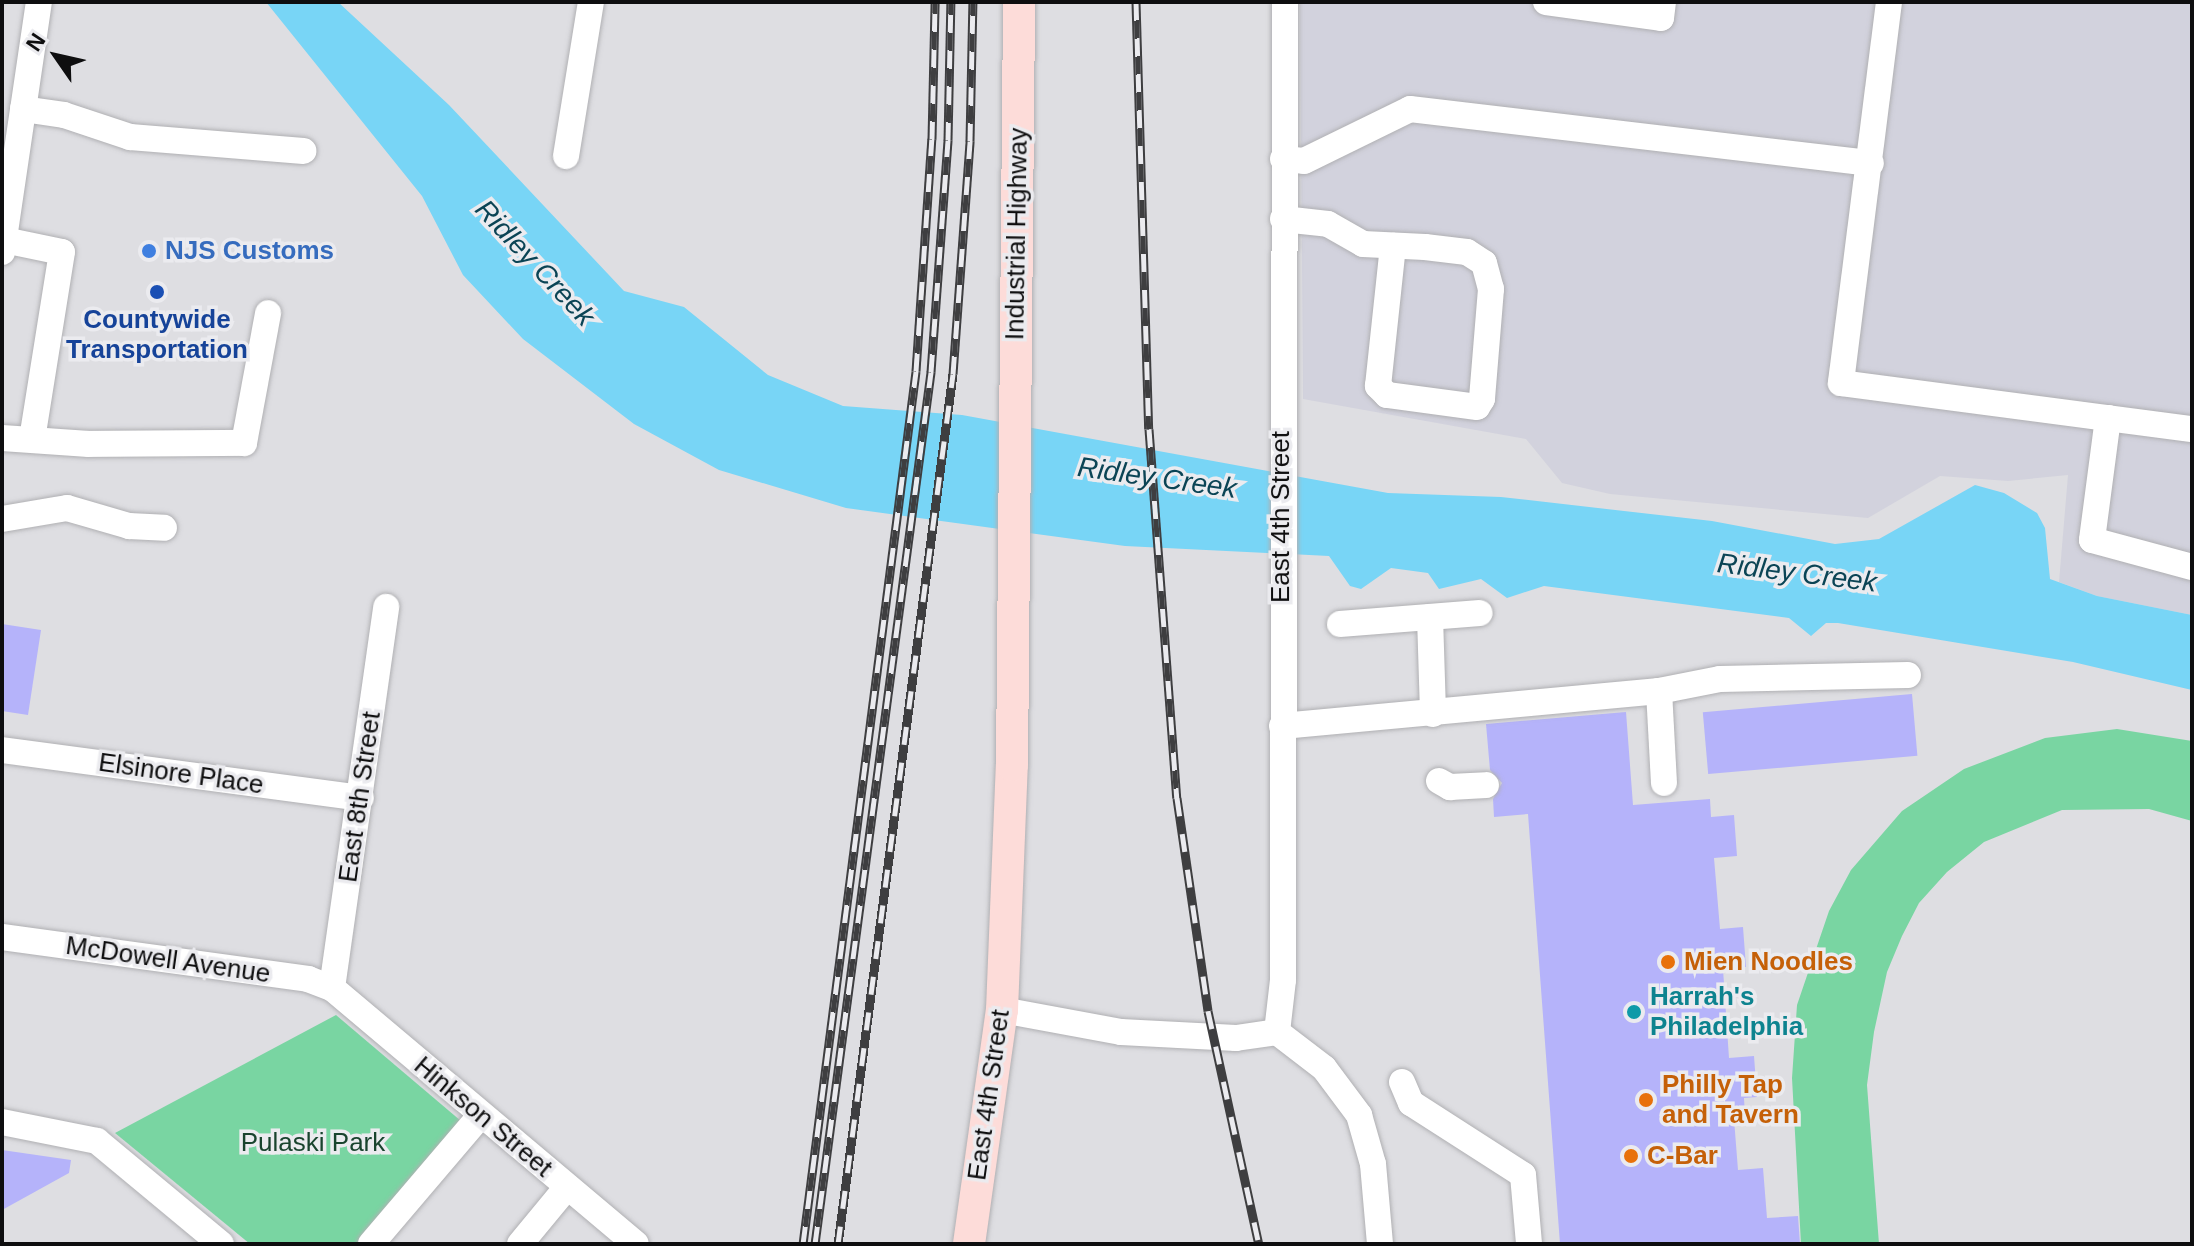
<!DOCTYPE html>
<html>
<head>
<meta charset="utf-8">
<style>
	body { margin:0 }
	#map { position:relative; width:2194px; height:1246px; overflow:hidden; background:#dedee2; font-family:Arial,sans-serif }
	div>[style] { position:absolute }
	.built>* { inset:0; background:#d2d2dd }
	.green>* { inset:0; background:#79d5a2 }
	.water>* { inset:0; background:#78d5f6 }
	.building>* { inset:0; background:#b5b3fa; transform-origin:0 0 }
	.roads { filter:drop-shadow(0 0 2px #b0b0b3) drop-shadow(0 0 2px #b0b0b3) }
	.minor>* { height:26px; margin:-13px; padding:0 13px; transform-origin:13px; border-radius:13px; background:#fff }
	.major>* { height:32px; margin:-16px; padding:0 16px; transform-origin:16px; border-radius:16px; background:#fddcd9 }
	.rail>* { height:9px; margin-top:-4.5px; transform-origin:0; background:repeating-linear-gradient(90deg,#ebebef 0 18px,#3e3e40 0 36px); box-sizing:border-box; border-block:2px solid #3e3e40 }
	.dots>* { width:22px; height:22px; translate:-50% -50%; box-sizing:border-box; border:4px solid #ebebef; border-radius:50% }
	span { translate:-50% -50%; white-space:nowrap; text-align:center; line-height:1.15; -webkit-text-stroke:7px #ebebef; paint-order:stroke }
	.street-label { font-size:26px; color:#0e0e0f }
	.shop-label { font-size:26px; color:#366cbe; font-weight:700 }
	.left { translate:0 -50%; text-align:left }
	.transit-label { font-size:26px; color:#164399; font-weight:700 }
	.food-label { font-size:26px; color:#c56008; font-weight:700 }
	.culture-label { font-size:26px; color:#0d838f; font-weight:700 }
	.park-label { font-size:26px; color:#19442e }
	.water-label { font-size:28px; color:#0b4455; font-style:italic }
	.frame { position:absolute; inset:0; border:4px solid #0e0e0f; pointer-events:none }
	.north { position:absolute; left:16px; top:16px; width:80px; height:80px; -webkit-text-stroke:6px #ebebef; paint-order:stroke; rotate:304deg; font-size:22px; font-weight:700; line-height:32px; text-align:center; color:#0e0e0f }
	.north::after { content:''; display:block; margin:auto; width:28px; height:36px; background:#0e0e0f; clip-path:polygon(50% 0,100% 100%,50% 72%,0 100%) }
</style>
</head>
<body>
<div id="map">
	<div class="built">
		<div style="clip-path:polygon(1300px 2px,2192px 2px,2192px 615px,2097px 596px,2059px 582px,2068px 475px,2008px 481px,1940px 476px,1868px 518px,1610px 494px,1562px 483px,1526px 439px,1303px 399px)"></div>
	</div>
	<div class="green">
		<div style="clip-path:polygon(2117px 729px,2192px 741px,2192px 821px,2149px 809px,2062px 810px,1984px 842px,1947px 872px,1919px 903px,1902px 936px,1887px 972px,1874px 1032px,1867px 1085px,1879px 1244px,1801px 1244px,1792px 1078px,1797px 1005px,1829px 911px,1851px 870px,1902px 811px,1964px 769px,2045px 738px)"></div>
		<div style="clip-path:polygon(336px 1015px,461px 1121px,360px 1244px,250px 1244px,115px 1133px)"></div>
	</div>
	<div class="water">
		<div style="clip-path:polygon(266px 2px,338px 2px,449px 105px,624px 291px,684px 307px,768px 375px,843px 406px,962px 415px,1388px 493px,1501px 497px,1712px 521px,1835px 544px,1879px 539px,1975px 485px,2004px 493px,2037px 513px,2045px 528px,2050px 579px,2097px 596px,2192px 615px,2192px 690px,2073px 662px,1838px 623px,1826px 623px,1811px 636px,1789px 618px,1544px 586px,1507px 598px,1481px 579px,1439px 589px,1428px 573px,1391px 568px,1361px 589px,1350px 586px,1329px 556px,1125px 546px,846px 508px,719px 470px,634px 424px,523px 339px,463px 275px,422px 196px)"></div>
	</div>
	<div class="building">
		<div style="clip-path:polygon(2px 624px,41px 630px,28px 715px,2px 711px)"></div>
		<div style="left:1912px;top:694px;width:62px;height:210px;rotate:85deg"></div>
		<div style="clip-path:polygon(1626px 712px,1633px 805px,1710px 799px,1711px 817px,1734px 815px,1737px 856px,1714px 858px,1720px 929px,1743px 927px,1746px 967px,1723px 969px,1729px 1058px,1754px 1056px,1757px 1097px,1744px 1098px,1745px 1117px,1734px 1119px,1738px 1170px,1763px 1168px,1767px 1218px,1798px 1216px,1800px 1244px,1560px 1244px,1528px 814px,1494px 817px,1493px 799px,1502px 783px,1490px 770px,1486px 724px)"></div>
		<div style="clip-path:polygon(2px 1150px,71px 1160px,69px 1173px,2px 1210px)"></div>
	</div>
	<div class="roads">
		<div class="minor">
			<div style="left:1546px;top:2px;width:116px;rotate:7.9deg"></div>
			<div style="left:1661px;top:18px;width:16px;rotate:-83deg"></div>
			<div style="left:1889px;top:2px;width:384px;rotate:97.2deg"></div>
			<div style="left:1841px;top:383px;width:354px;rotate:7.5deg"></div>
			<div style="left:23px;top:109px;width:41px;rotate:8.3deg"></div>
			<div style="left:64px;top:115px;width:70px;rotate:18.4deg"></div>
			<div style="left:130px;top:137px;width:174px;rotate:4.6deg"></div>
			<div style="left:566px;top:156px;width:156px;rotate:-80.8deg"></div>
			<div style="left:1283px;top:159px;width:21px;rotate:5deg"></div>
			<div style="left:1304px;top:161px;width:118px;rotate:-26.1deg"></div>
			<div style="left:1410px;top:109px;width:464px;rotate:6.7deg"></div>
			<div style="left:1283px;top:219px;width:45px;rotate:6.3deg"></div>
			<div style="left:1328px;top:224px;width:40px;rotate:29.7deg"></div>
			<div style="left:1363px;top:244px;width:62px;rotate:2.8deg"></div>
			<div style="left:1425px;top:247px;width:42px;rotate:6.8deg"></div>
			<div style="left:1467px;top:252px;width:20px;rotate:33deg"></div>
			<div style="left:1484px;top:263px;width:27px;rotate:75deg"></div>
			<div style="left:1491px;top:289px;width:110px;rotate:94.7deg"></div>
			<div style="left:1482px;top:399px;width:9px;rotate:122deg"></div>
			<div style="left:1477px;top:407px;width:91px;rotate:-172.4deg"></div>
			<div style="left:1387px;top:395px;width:13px;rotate:-135deg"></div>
			<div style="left:1378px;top:386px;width:141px;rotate:-83.9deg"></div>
			<div style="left:4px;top:240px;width:59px;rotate:11.7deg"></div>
			<div style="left:62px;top:252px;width:190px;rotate:99.1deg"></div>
			<div style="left:2px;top:252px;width:253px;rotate:-81.6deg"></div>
			<div style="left:2108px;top:418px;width:123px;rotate:97.5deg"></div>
			<div style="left:2092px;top:540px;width:104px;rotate:15.1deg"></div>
			<div style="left:2px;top:438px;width:87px;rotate:3.9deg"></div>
			<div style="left:89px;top:444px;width:155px;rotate:-0.4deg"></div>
			<div style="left:244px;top:443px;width:132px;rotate:-79.5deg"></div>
			<div style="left:2px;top:519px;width:66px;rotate:-9.6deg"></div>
			<div style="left:67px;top:508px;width:65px;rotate:16.2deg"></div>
			<div style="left:129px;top:526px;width:35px;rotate:3deg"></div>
			<div style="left:1430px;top:617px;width:97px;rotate:88.2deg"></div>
			<div style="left:1340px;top:624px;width:140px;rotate:-4.5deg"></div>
			<div style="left:1659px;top:691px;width:92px;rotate:86.9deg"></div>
			<div style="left:1282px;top:726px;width:379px;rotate:-5.3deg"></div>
			<div style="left:1659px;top:691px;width:62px;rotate:-11.1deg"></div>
			<div style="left:1720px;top:679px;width:188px;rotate:-1.2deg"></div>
			<div style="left:2px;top:750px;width:362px;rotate:7.6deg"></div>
			<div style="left:1439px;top:781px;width:13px;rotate:29deg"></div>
			<div style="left:1450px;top:787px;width:36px;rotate:-3deg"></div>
			<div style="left:2px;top:937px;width:309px;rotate:7.8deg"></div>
			<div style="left:308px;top:979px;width:26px;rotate:21deg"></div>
			<div style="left:332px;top:988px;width:397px;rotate:40.1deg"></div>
			<div style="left:332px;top:988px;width:385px;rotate:-81.9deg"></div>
			<div style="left:1002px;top:1010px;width:121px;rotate:10.5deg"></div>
			<div style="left:1121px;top:1032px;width:115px;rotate:3deg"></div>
			<div style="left:1236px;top:1038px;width:41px;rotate:-8.3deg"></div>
			<div style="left:1277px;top:1032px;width:59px;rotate:37.5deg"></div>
			<div style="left:1324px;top:1068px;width:59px;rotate:53.3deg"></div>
			<div style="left:1359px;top:1115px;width:51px;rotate:74.1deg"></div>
			<div style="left:1373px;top:1164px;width:80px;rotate:85deg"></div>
			<div style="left:1277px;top:1032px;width:52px;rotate:-83.4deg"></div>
			<div style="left:1283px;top:980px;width:978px;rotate:-89.88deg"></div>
			<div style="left:1402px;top:1082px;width:23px;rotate:67deg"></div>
			<div style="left:1411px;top:1103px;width:133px;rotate:32.7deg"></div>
			<div style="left:1523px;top:1175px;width:69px;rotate:85deg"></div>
			<div style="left:2px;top:1122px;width:97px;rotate:11.3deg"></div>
			<div style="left:97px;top:1141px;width:161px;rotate:39.7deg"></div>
			<div style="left:371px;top:1244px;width:168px;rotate:-49.6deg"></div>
			<div style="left:520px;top:1244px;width:74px;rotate:-50.5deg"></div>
		</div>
		<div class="major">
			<div style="left:969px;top:1244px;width:236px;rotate:-82deg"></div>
			<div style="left:1002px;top:1010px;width:245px;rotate:-87.7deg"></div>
			<div style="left:1012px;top:765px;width:763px;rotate:-89.47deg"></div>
		</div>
	</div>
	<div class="rail">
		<div style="left:1136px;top:2px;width:427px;rotate:88.3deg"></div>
		<div style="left:1149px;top:429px;width:370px;rotate:85.7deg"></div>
		<div style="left:1177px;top:798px;width:215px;rotate:81.7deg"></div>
		<div style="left:1208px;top:1011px;width:239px;rotate:77.7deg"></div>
		<div style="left:803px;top:1244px;width:880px;rotate:-82.62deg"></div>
		<div style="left:916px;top:371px;width:233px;rotate:-86.1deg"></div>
		<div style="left:932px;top:139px;width:137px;rotate:-88.7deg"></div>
		<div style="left:815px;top:1244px;width:880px;rotate:-82.42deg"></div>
		<div style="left:931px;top:372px;width:233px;rotate:-85.8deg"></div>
		<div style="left:948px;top:140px;width:138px;rotate:-88.8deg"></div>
		<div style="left:838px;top:1244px;width:878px;rotate:-82.47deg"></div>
		<div style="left:953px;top:374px;width:234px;rotate:-85.8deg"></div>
		<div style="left:970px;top:141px;width:139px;rotate:-88.8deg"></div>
	</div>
	<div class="dots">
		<div style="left:149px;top:251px;background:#3f7fe0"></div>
		<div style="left:157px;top:292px;background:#1a4fb4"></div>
		<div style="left:1668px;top:962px;background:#e8710a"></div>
		<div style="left:1634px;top:1012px;background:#0f9aa8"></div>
		<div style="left:1646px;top:1100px;background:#e8710a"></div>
		<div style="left:1631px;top:1156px;background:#e8710a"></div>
	</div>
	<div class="street-label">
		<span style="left:1017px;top:234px;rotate:-89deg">Industrial Highway</span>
		<span style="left:1281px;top:517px;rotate:-90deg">East 4th Street</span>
		<span style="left:181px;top:774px;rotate:8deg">Elsinore Place</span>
		<span style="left:360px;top:797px;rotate:-82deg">East 8th Street</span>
		<span style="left:168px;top:960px;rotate:8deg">McDowell Avenue</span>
		<span style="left:989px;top:1095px;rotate:-82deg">East 4th Street</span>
		<span style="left:483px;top:1117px;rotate:40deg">Hinkson Street</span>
	</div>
	<div class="shop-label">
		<span class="left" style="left:165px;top:251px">NJS Customs</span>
	</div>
	<div class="transit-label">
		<span style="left:157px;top:335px">Countywide<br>Transportation</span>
	</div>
	<div class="food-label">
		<span class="left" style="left:1684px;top:962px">Mien Noodles</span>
		<span class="left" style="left:1662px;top:1100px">Philly Tap<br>and Tavern</span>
		<span class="left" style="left:1647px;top:1156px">C-Bar</span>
	</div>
	<div class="culture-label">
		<span class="left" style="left:1650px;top:1012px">Harrah's<br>Philadelphia</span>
	</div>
	<div class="park-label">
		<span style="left:313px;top:1143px">Pulaski Park</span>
	</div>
	<div class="water-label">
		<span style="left:535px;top:263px;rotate:47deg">Ridley Creek</span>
		<span style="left:1157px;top:478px;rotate:8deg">Ridley Creek</span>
		<span style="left:1797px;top:573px;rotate:7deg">Ridley Creek</span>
	</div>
	<div class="frame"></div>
	<div class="north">N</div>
</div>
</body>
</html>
